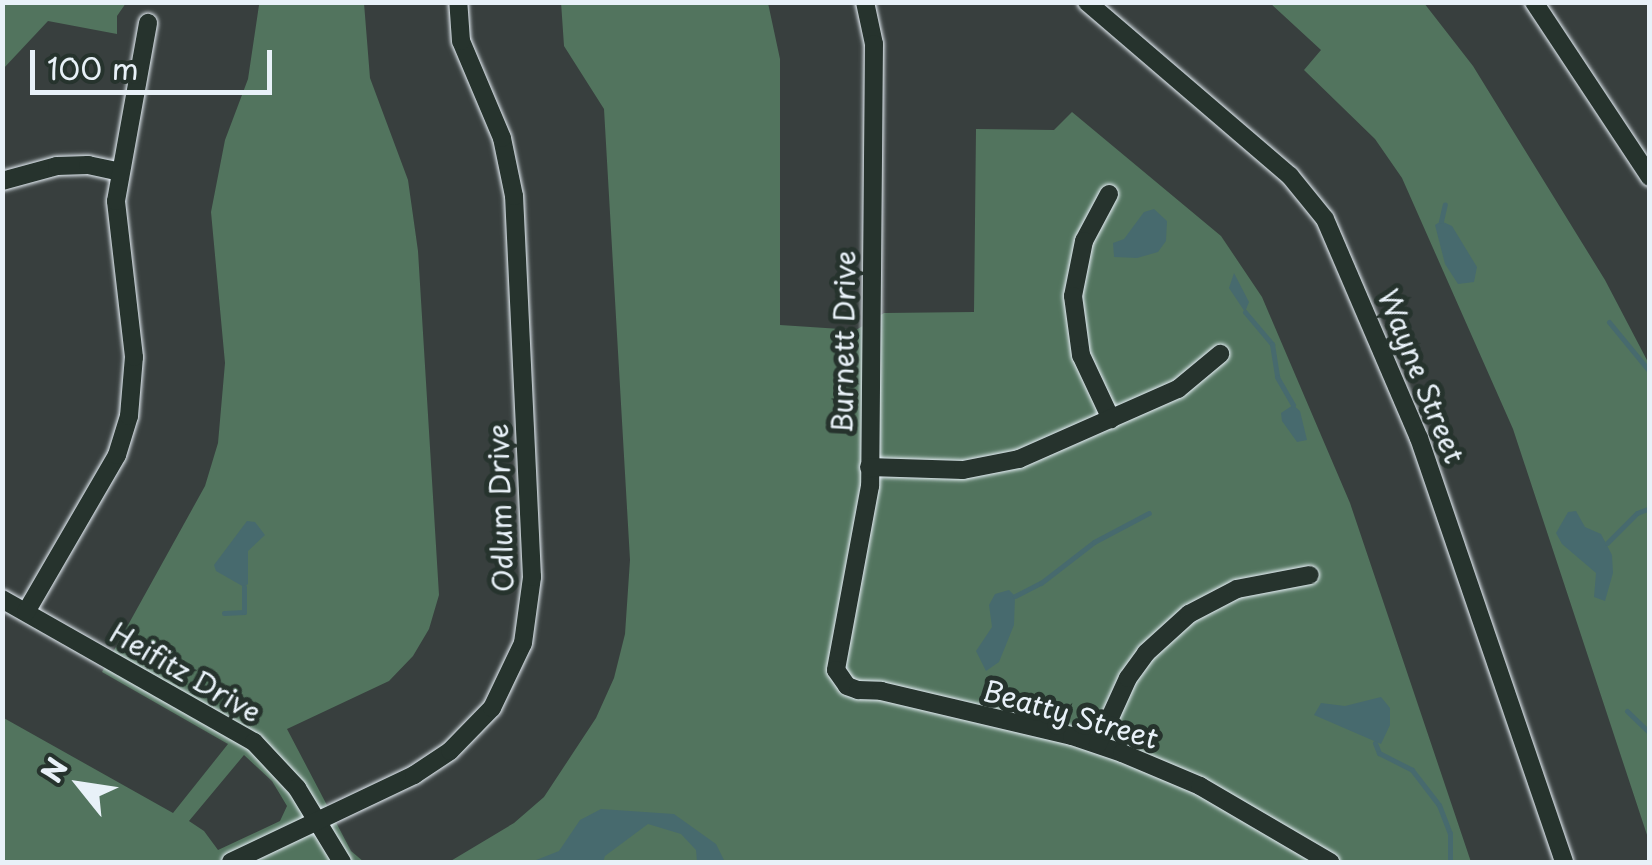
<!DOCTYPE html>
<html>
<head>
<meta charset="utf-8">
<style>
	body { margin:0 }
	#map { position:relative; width:1652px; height:865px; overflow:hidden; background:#383f3e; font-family:"Playpen Sans",sans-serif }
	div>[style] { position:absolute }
	.green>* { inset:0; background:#52745e }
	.water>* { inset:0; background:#476a6e }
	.stream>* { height:5px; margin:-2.5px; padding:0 2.5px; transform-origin:2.5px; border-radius:2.5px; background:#476a6e }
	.roads { filter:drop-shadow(0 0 2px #e8f1f8) drop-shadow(0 0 2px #e8f1f8) }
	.street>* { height:18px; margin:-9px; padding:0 9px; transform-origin:9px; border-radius:9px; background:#26332d }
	span { translate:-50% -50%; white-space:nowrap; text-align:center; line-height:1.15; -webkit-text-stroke:10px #26332d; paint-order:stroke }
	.street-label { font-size:28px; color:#e8f1f8 }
	.frame { position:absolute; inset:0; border:5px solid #e8f1f8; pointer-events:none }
	.north { position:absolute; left:30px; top:735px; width:100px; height:100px; -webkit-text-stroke:8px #26332d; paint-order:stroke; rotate:300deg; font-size:28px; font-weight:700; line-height:40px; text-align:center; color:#e8f1f8 }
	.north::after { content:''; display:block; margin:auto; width:35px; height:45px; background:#e8f1f8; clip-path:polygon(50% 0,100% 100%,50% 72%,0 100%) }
	.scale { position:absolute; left:30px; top:50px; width:242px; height:45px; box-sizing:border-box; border:5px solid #e8f1f8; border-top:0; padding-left:12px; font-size:30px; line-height:35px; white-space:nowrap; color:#e8f1f8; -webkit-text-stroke:8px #26332d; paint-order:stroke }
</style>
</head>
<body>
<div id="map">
	<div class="green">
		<div style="clip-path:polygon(3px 2px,126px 2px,126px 3px,117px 16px,117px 34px,48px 21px,3px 69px)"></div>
		<div style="clip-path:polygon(561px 2px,768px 3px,780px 59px,780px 325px,856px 330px,884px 313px,974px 312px,976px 129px,1054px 130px,1072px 112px,1221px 236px,1262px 297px,1350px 503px,1471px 862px,449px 862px,514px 823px,544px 797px,596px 718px,614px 678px,625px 634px,630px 560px,604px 109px,564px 46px)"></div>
		<div style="clip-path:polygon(evenodd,251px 3px,364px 3px,370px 78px,408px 180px,418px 251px,439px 595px,429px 629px,413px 656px,389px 681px,287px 729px,351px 851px,364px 862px,5px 862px,2px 717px,173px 813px,228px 744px,102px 672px,205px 486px,218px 443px,225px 363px,211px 212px,225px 140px,248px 79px,259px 5px,251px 3px,244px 755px,272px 781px,287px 806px,280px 821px,218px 850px,204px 831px,189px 821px,244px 755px)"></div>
		<div style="clip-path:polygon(1270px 3px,1424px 3px,1473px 66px,1605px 280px,1649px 364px,1649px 841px,1513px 429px,1402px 178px,1375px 139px,1304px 70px,1321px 50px)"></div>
	</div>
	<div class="water">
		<div style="clip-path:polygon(1154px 209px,1167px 221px,1166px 241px,1158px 252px,1137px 258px,1114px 257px,1113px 243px,1124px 239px,1144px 212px)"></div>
		<div style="clip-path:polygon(1441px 221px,1452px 226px,1477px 267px,1474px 282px,1458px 284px,1445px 264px,1435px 225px)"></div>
		<div style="clip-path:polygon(1234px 273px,1249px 302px,1245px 312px,1229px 288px)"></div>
		<div style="clip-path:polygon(1293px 405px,1300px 411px,1307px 440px,1297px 442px,1282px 421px,1281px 413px)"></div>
		<div style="clip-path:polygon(1576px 511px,1585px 527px,1601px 534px,1612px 555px,1613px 573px,1605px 601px,1594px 597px,1596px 573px,1562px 544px,1556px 533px,1568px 512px)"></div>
		<div style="clip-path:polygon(247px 521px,255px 522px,265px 535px,248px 551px,248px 584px,244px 587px,216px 571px,214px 565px)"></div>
		<div style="clip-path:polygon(1009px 590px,1015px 596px,1014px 625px,999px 662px,986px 671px,976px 651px,992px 627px,989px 605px,995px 594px)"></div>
		<div style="clip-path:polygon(1381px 697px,1390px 708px,1390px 725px,1381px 744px,1314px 715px,1321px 703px,1345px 706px)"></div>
		<div style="clip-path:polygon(601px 809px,674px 814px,716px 844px,725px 862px,697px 862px,696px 850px,681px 834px,648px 824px,605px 856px,603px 862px,531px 862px,559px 851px,580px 820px)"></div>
	</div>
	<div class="stream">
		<div style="left:1441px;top:221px;width:17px;rotate:-77deg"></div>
		<div style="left:1245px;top:312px;width:42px;rotate:49.8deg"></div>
		<div style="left:1272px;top:344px;width:33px;rotate:81deg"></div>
		<div style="left:1277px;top:377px;width:32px;rotate:60deg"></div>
		<div style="left:1609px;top:322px;width:65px;rotate:50.6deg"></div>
		<div style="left:1607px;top:543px;width:42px;rotate:-45deg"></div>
		<div style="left:1637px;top:513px;width:14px;rotate:-21deg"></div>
		<div style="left:1015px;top:596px;width:29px;rotate:-27deg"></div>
		<div style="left:1041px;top:583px;width:67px;rotate:-37.7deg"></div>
		<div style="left:1094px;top:542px;width:62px;rotate:-27.8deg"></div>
		<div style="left:224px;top:613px;width:20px;rotate:-3deg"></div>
		<div style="left:244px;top:612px;width:25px;rotate:-90deg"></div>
		<div style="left:1627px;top:711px;width:32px;rotate:44deg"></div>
		<div style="left:1375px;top:743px;width:11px;rotate:68deg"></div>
		<div style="left:1379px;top:753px;width:37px;rotate:27deg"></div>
		<div style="left:1412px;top:770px;width:44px;rotate:52.4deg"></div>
		<div style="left:1439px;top:805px;width:30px;rotate:69deg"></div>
		<div style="left:1450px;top:833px;width:29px;rotate:90deg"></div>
	</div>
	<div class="roads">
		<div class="street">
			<div style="left:865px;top:2px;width:43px;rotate:77.9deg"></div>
			<div style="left:874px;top:44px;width:442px;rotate:90.5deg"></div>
			<div style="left:870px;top:486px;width:187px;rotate:100.5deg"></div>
			<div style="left:836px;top:670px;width:19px;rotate:55deg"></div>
			<div style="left:847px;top:686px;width:12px;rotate:20deg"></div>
			<div style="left:858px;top:690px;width:23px;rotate:2deg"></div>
			<div style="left:881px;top:691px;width:196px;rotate:13.3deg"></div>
			<div style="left:1072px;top:736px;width:53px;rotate:18.8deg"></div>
			<div style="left:1122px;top:753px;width:85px;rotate:22.9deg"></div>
			<div style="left:1200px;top:786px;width:151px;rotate:30.3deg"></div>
			<div style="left:1087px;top:2px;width:267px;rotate:40.6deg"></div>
			<div style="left:1290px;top:176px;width:55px;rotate:50.9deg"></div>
			<div style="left:1325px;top:219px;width:238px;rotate:66.8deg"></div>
			<div style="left:1419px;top:438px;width:448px;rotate:71.1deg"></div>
			<div style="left:1534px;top:2px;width:210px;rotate:56.5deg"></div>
			<div style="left:2px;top:181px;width:57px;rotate:-15.3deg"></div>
			<div style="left:57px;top:166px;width:31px;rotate:-2deg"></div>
			<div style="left:88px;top:165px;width:33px;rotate:12deg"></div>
			<div style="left:1109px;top:194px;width:53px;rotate:118deg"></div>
			<div style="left:1084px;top:241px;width:56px;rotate:101.3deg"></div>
			<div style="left:1073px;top:296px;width:60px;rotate:82.3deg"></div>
			<div style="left:1081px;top:355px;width:71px;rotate:64.9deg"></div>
			<div style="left:869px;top:467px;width:94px;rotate:1.8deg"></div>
			<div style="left:963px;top:470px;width:57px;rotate:-11.1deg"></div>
			<div style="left:1019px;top:459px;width:174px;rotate:-23.8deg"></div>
			<div style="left:1178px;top:389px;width:55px;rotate:-39.8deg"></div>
			<div style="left:2px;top:599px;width:290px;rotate:29.6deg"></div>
			<div style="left:254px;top:742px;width:63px;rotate:46.9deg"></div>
			<div style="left:297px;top:788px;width:87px;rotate:58.7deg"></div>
			<div style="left:26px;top:612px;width:181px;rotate:-59.9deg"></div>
			<div style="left:117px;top:455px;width:41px;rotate:-72.9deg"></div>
			<div style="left:129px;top:416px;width:59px;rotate:-85.2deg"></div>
			<div style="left:134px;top:357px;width:157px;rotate:-96.6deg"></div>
			<div style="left:116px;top:201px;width:181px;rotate:-79.8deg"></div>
			<div style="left:1098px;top:744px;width:72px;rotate:-65.6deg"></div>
			<div style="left:1128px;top:678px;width:31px;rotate:-54deg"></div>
			<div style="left:1146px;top:653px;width:58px;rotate:-42.2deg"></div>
			<div style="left:1189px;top:614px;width:54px;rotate:-27.5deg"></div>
			<div style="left:1237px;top:589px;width:74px;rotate:-10.9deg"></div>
			<div style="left:231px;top:862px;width:203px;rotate:-25.4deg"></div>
			<div style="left:414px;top:775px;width:43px;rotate:-33.7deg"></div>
			<div style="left:450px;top:751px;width:60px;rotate:-45.7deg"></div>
			<div style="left:492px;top:708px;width:72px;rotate:-64.5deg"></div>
			<div style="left:523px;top:643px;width:67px;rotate:-82.2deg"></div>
			<div style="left:532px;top:577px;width:381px;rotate:-92.7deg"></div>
			<div style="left:514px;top:196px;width:59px;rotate:-101.7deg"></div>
			<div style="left:502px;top:138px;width:105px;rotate:-112.9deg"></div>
			<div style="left:461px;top:41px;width:39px;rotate:-94deg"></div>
		</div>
	</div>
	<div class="street-label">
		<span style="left:843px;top:342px;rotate:-89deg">Burnett Drive</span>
		<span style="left:1422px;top:376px;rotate:68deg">Wayne Street</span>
		<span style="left:500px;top:508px;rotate:-92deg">Odlum Drive</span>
		<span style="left:186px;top:672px;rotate:30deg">Heifitz Drive</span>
		<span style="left:1071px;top:714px;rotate:16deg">Beatty Street</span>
	</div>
	<div class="frame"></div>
	<div class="north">N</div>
	<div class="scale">100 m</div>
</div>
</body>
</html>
